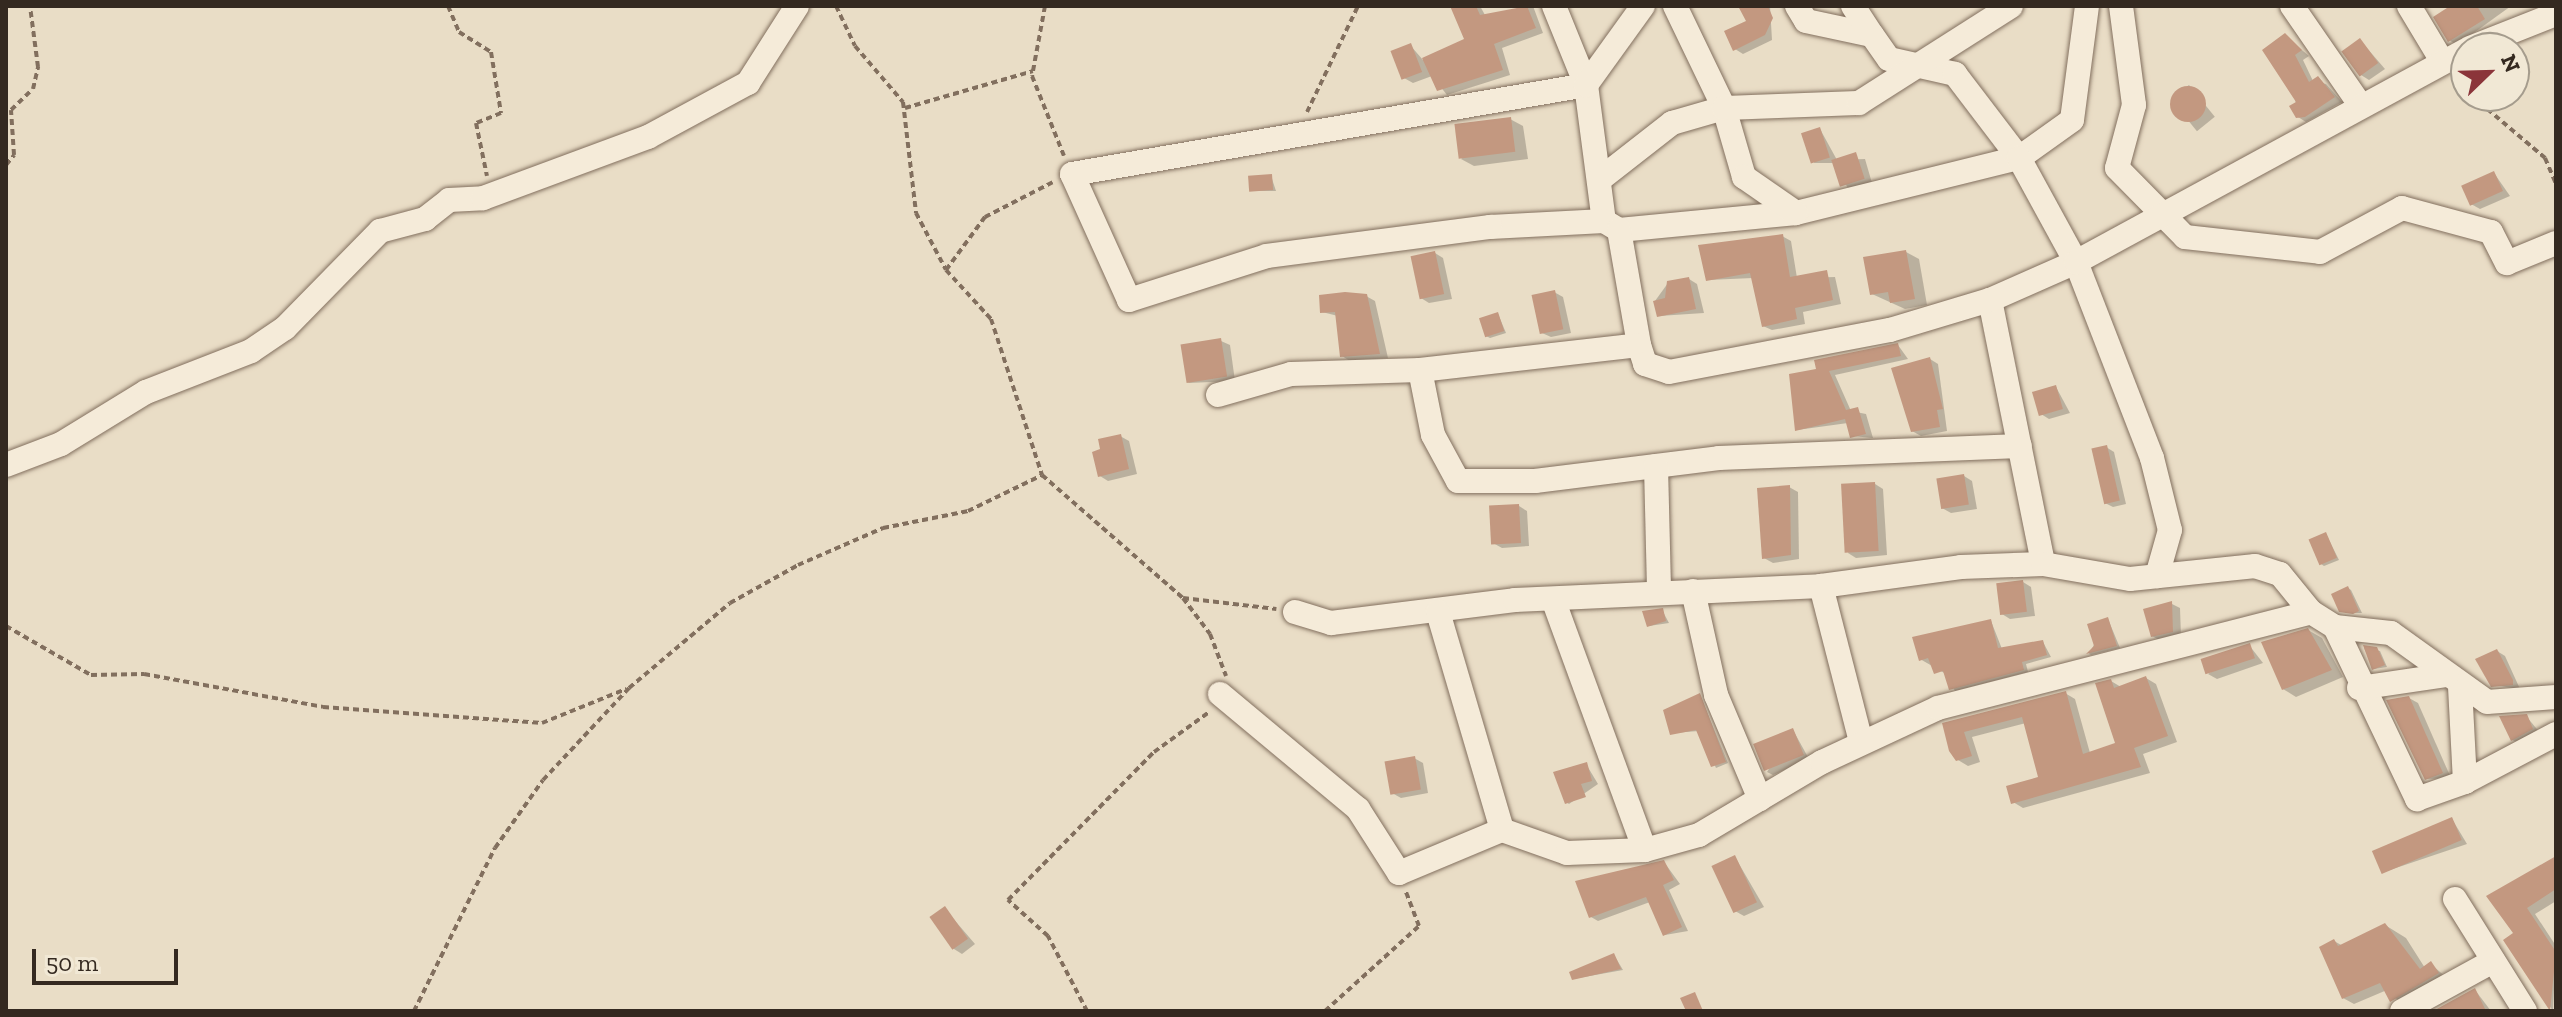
<!DOCTYPE html>
<html>
<head>
<meta charset="utf-8">
<style>
	body { margin:0 }
	#map { position:relative; width:2562px; height:1017px; overflow:hidden; background:#e9ddc6; font-family:"Zilla Slab",serif }
	div>[style] { position:absolute }
	.shadow>* { inset:0; background:#0003; transform-origin:0 0 }
	.building>* { inset:0; background:#c39880; transform-origin:0 0 }
	.round { border-radius:50% }
	.path>* { height:4px; margin-top:-2px; transform-origin:0; background:repeating-linear-gradient(90deg,#826f5e 0 6px,transparent 0 10px) }
	.roads { filter:drop-shadow(0 0 2px #826f5e) drop-shadow(0 0 2px #826f5e) }
	.minor>* { height:24px; margin:-12px; padding:0 12px; transform-origin:12px; border-radius:12px; background:#f5ebd9 }
	span { translate:-50% -50%; white-space:nowrap; text-align:center; line-height:1.15; -webkit-text-stroke:7px #f1e8d5; paint-order:stroke }
	.frame { position:absolute; inset:0; border:8px solid #342920; pointer-events:none }
	.north { position:absolute; left:2450px; top:32px; width:80px; height:80px; box-sizing:border-box; background:#f1e8d5; border:2px solid #a59c8d; border-radius:50%; rotate:67deg; font-size:22px; font-weight:700; line-height:32px; text-align:center; color:#342920 }
	.north::after { content:''; display:block; margin:auto; width:28px; height:36px; background:#8b353a; clip-path:polygon(50% 0,100% 100%,50% 72%,0 100%) }
	.scale { position:absolute; left:32px; top:949px; width:146px; height:36px; box-sizing:border-box; border:4px solid #342920; border-top:0; padding-left:10px; font-size:24px; line-height:28px; white-space:nowrap; color:#342920; -webkit-text-stroke:6px #f1e8d5; paint-order:stroke }
</style>
</head>
<body>
<div id="map">
	<div class="shadow">
		<div style="clip-path:polygon(1462px 6px,1480px 6px,1485px 15px,1533px 6px,1543px 33px,1502px 48px,1510px 75px,1447px 95px,1432px 76px,1413px 83px,1404px 78px,1410px 45px,1423px 60px,1467px 40px)"></div>
		<div style="clip-path:polygon(1740px 6px,1770px 6px,1772px 40px,1743px 54px,1735px 49px,1748px 22px)"></div>
		<div style="clip-path:polygon(2451px 6px,2511px 6px,2457px 45px,2449px 40px)"></div>
		<div style="clip-path:polygon(2285px 36px,2309px 56px,2303px 60px,2313px 81px,2326px 84px,2342px 102px,2306px 122px,2298px 117px)"></div>
		<div style="clip-path:polygon(2360px 40px,2385px 69px,2369px 80px,2361px 75px)"></div>
		<div style="left:2189px;top:85px;width:41px;height:23px;rotate:51deg"></div>
		<div style="clip-path:polygon(1510px 119px,1523px 126px,1528px 159px,1474px 166px,1461px 159px)"></div>
		<div style="clip-path:polygon(1820px 129px,1837px 160px,1865px 159px,1872px 183px,1849px 190px,1834px 163px,1814px 163px)"></div>
		<div style="clip-path:polygon(2494px 173px,2510px 196px,2480px 209px,2471px 204px)"></div>
		<div style="clip-path:polygon(1271px 176px,1276px 191px,1252px 191px)"></div>
		<div style="clip-path:polygon(1782px 236px,1791px 241px,1797px 278px,1835px 277px,1841px 304px,1803px 312px,1805px 324px,1772px 330px,1763px 326px,1753px 278px,1708px 280px)"></div>
		<div style="clip-path:polygon(1906px 252px,1919px 259px,1927px 305px,1905px 309px,1872px 294px)"></div>
		<div style="clip-path:polygon(1435px 253px,1443px 258px,1452px 299px,1429px 303px,1421px 298px)"></div>
		<div style="clip-path:polygon(1689px 279px,1697px 284px,1704px 313px,1659px 316px,1655px 301px,1668px 283px)"></div>
		<div style="clip-path:polygon(1554px 292px,1563px 297px,1571px 333px,1551px 337px,1542px 333px)"></div>
		<div style="clip-path:polygon(1366px 296px,1375px 301px,1388px 358px,1350px 361px,1342px 356px,1338px 316px,1322px 312px)"></div>
		<div style="clip-path:polygon(1498px 314px,1506px 333px,1490px 338px,1486px 336px)"></div>
		<div style="clip-path:polygon(1221px 341px,1230px 345px,1235px 381px,1188px 383px)"></div>
		<div style="clip-path:polygon(1898px 345px,1908px 359px,1835px 375px,1851px 411px,1866px 414px,1873px 438px,1852px 436px,1848px 423px,1797px 430px,1818px 371px)"></div>
		<div style="clip-path:polygon(1930px 359px,1938px 364px,1947px 431px,1921px 436px,1912px 431px)"></div>
		<div style="clip-path:polygon(2056px 387px,2070px 413px,2049px 419px,2041px 414px)"></div>
		<div style="clip-path:polygon(1120px 436px,1129px 441px,1137px 474px,1108px 481px,1100px 476px)"></div>
		<div style="clip-path:polygon(2106px 447px,2114px 452px,2126px 504px,2113px 507px,2105px 503px)"></div>
		<div style="clip-path:polygon(1964px 476px,1972px 481px,1977px 509px,1951px 513px,1942px 508px)"></div>
		<div style="clip-path:polygon(1875px 484px,1883px 489px,1887px 555px,1856px 558px,1848px 553px)"></div>
		<div style="clip-path:polygon(1789px 487px,1798px 492px,1799px 559px,1773px 563px,1764px 558px)"></div>
		<div style="clip-path:polygon(1519px 506px,1527px 511px,1529px 546px,1502px 548px,1493px 543px)"></div>
		<div style="clip-path:polygon(2326px 534px,2339px 560px,2324px 566px,2321px 564px)"></div>
		<div style="clip-path:polygon(2023px 582px,2031px 587px,2035px 616px,2010px 619px,2002px 614px)"></div>
		<div style="clip-path:polygon(2348px 588px,2351px 590px,2362px 613px,2345px 613px)"></div>
		<div style="clip-path:polygon(2172px 604px,2180px 608px,2181px 636px,2161px 641px,2152px 636px)"></div>
		<div style="clip-path:polygon(1662px 610px,1669px 623px,1649px 626px)"></div>
		<div style="clip-path:polygon(2108px 619px,2120px 648px,2091px 655px,2089px 654px)"></div>
		<div style="clip-path:polygon(1991px 621px,2002px 649px,2043px 642px,2051px 657px,2026px 664px,2028px 672px,1955px 691px,1946px 674px,1920px 659px)"></div>
		<div style="clip-path:polygon(2308px 630px,2322px 638px,2343px 677px,2296px 697px,2283px 689px)"></div>
		<div style="clip-path:polygon(2249px 645px,2263px 663px,2217px 679px,2208px 674px)"></div>
		<div style="clip-path:polygon(2364px 648px,2380px 651px,2387px 667px,2374px 669px)"></div>
		<div style="clip-path:polygon(2497px 651px,2505px 656px,2520px 689px,2493px 685px)"></div>
		<div style="clip-path:polygon(2146px 678px,2156px 684px,2177px 742px,2143px 754px,2150px 773px,2023px 808px,2013px 802px,2040px 779px,2026px 723px,1972px 737px,1980px 762px,1968px 766px,1958px 760px,1945px 724px,2065px 693px,2075px 699px,2090px 753px,2118px 744px,2111px 681px,2121px 687px)"></div>
		<div style="clip-path:polygon(1700px 695px,1728px 763px,1716px 768px,1699px 731px,1672px 733px)"></div>
		<div style="clip-path:polygon(2409px 698px,2418px 703px,2451px 778px,2426px 779px)"></div>
		<div style="clip-path:polygon(2526px 716px,2541px 734px,2521px 744px,2512px 740px)"></div>
		<div style="clip-path:polygon(1793px 730px,1809px 759px,1773px 775px,1767px 772px)"></div>
		<div style="clip-path:polygon(1414px 758px,1423px 763px,1428px 793px,1401px 798px,1392px 793px)"></div>
		<div style="clip-path:polygon(1586px 764px,1598px 784px,1569px 804px,1566px 802px)"></div>
		<div style="clip-path:polygon(2452px 819px,2467px 844px,2384px 872px)"></div>
		<div style="clip-path:polygon(1735px 857px,1764px 907px,1744px 916px,1735px 911px)"></div>
		<div style="clip-path:polygon(2556px 858px,2556px 901px,2535px 914px,2556px 946px,2553px 1011px,2506px 941px,2516px 934px,2489px 897px)"></div>
		<div style="clip-path:polygon(1664px 862px,1680px 884px,1669px 890px,1688px 931px,1665px 935px,1650px 902px,1598px 921px,1591px 917px)"></div>
		<div style="clip-path:polygon(945px 909px,975px 944px,962px 954px,954px 949px)"></div>
		<div style="clip-path:polygon(2385px 925px,2406px 938px,2425px 968px,2431px 964px,2449px 980px,2404px 1006px,2387px 990px,2354px 1004px,2343px 998px,2334px 941px,2343px 946px)"></div>
		<div style="clip-path:polygon(1614px 955px,1623px 970px,1573px 979px)"></div>
		<div style="clip-path:polygon(2475px 990px,2491px 1011px,2436px 1011px)"></div>
	</div>
	<div class="building">
		<div style="clip-path:polygon(1450px 6px,1476px 6px,1480px 15px,1527px 6px,1536px 28px,1494px 44px,1503px 70px,1437px 91px,1422px 58px,1464px 39px)"></div>
		<div style="clip-path:polygon(1738px 6px,1768px 6px,1773px 18px,1765px 35px,1733px 51px,1724px 31px,1746px 21px)"></div>
		<div style="clip-path:polygon(2450px 6px,2477px 6px,2485px 19px,2448px 42px,2433px 17px)"></div>
		<div style="clip-path:polygon(2285px 33px,2302px 50px,2295px 55px,2309px 82px,2318px 76px,2335px 97px,2305px 117px,2296px 118px,2289px 106px,2296px 102px,2262px 50px)"></div>
		<div style="left:2360px;top:38px;width:31px;height:23px;rotate:54deg"></div>
		<div style="left:1411px;top:43px;width:31px;height:22px;rotate:69deg"></div>
		<div class="round" style="left:2170px;top:86px;width:36px;height:36px"></div>
		<div style="left:1511px;top:117px;width:35px;height:57px;rotate:83deg"></div>
		<div style="left:1820px;top:127px;width:32px;height:20px;rotate:72deg"></div>
		<div style="left:1856px;top:152px;width:28px;height:26px;rotate:72deg"></div>
		<div style="left:2494px;top:171px;width:22px;height:36px;rotate:66deg"></div>
		<div style="left:1272px;top:174px;width:16px;height:24px;rotate:86deg"></div>
		<div style="clip-path:polygon(1783px 234px,1790px 277px,1827px 270px,1833px 300px,1795px 308px,1797px 319px,1762px 327px,1750px 273px,1706px 281px,1698px 245px)"></div>
		<div style="clip-path:polygon(1906px 250px,1915px 299px,1890px 303px,1888px 292px,1870px 295px,1863px 257px)"></div>
		<div style="left:1435px;top:251px;width:44px;height:25px;rotate:78deg"></div>
		<div style="clip-path:polygon(1689px 277px,1696px 309px,1657px 317px,1653px 301px,1665px 298px,1667px 281px)"></div>
		<div style="left:1555px;top:290px;width:40px;height:24px;rotate:78deg"></div>
		<div style="clip-path:polygon(1345px 292px,1367px 294px,1380px 354px,1340px 357px,1335px 312px,1320px 313px,1319px 295px)"></div>
		<div style="left:1498px;top:312px;width:20px;height:20px;rotate:72deg"></div>
		<div style="left:1221px;top:338px;width:39px;height:41px;rotate:81deg"></div>
		<div style="clip-path:polygon(1898px 343px,1901px 356px,1829px 371px,1846px 410px,1858px 407px,1866px 434px,1850px 438px,1845px 419px,1795px 431px,1789px 374px,1816px 369px,1814px 360px)"></div>
		<div style="clip-path:polygon(1930px 357px,1943px 409px,1937px 410px,1940px 427px,1911px 432px,1891px 368px)"></div>
		<div style="left:2056px;top:385px;width:25px;height:25px;rotate:74deg"></div>
		<div style="clip-path:polygon(1121px 434px,1129px 469px,1098px 477px,1092px 452px,1100px 449px,1098px 439px)"></div>
		<div style="left:2107px;top:445px;width:57px;height:16px;rotate:77deg"></div>
		<div style="left:1964px;top:474px;width:31px;height:28px;rotate:81deg"></div>
		<div style="left:1875px;top:482px;width:69px;height:34px;rotate:87deg"></div>
		<div style="clip-path:polygon(1790px 485px,1791px 555px,1762px 559px,1757px 488px)"></div>
		<div style="left:1519px;top:504px;width:39px;height:30px;rotate:87deg"></div>
		<div style="left:2326px;top:532px;width:28px;height:19px;rotate:67deg"></div>
		<div style="left:2023px;top:580px;width:32px;height:27px;rotate:83deg"></div>
		<div style="clip-path:polygon(2348px 586px,2359px 611px,2353px 614px,2339px 612px,2331px 594px)"></div>
		<div style="clip-path:polygon(2172px 601px,2173px 632px,2151px 637px,2143px 609px)"></div>
		<div style="clip-path:polygon(1663px 608px,1666px 621px,1647px 627px,1642px 611px)"></div>
		<div style="clip-path:polygon(2108px 617px,2117px 646px,2086px 654px,2094px 646px,2087px 624px)"></div>
		<div style="clip-path:polygon(1991px 619px,1998px 648px,2043px 640px,2047px 655px,2022px 662px,2024px 670px,1949px 690px,1943px 671px,1934px 674px,1928px 658px,1919px 661px,1912px 637px)"></div>
		<div style="clip-path:polygon(2308px 628px,2332px 670px,2282px 690px,2261px 642px)"></div>
		<div style="left:2250px;top:643px;width:16px;height:52px;rotate:72deg"></div>
		<div style="clip-path:polygon(2363px 645px,2377px 647px,2385px 665px,2372px 670px)"></div>
		<div style="clip-path:polygon(2497px 649px,2513px 680px,2513px 685px,2491px 687px,2475px 659px)"></div>
		<div style="clip-path:polygon(2146px 676px,2168px 736px,2134px 748px,2141px 767px,2011px 804px,2006px 786px,2038px 777px,2022px 717px,1964px 732px,1972px 756px,1956px 761px,1949px 751px,1942px 723px,2066px 691px,2083px 754px,2115px 743px,2095px 683px,2111px 679px,2114px 688px)"></div>
		<div style="clip-path:polygon(1700px 693px,1726px 762px,1711px 767px,1696px 730px,1670px 735px,1663px 710px)"></div>
		<div style="clip-path:polygon(2409px 696px,2443px 773px,2425px 780px,2386px 700px)"></div>
		<div style="clip-path:polygon(2527px 714px,2533px 729px,2511px 741px,2499px 716px)"></div>
		<div style="left:1793px;top:728px;width:29px;height:43px;rotate:68deg"></div>
		<div style="left:1415px;top:756px;width:34px;height:31px;rotate:80deg"></div>
		<div style="clip-path:polygon(1587px 762px,1592px 781px,1581px 784px,1586px 797px,1565px 804px,1553px 772px)"></div>
		<div style="left:2452px;top:817px;width:25px;height:87px;rotate:67deg"></div>
		<div style="left:1735px;top:855px;width:52px;height:26px;rotate:65deg"></div>
		<div style="clip-path:polygon(2556px 856px,2556px 889px,2527px 908px,2556px 952px,2550px 1011px,2503px 940px,2513px 933px,2486px 896px)"></div>
		<div style="clip-path:polygon(1664px 860px,1674px 880px,1663px 885px,1682px 927px,1663px 936px,1646px 897px,1589px 918px,1575px 881px)"></div>
		<div style="left:945px;top:906px;width:40px;height:19px;rotate:55deg"></div>
		<div style="clip-path:polygon(2385px 923px,2420px 969px,2431px 961px,2439px 973px,2390px 1002px,2380px 983px,2342px 999px,2319px 947px,2334px 939px,2338px 946px)"></div>
		<div style="clip-path:polygon(1614px 953px,1621px 969px,1572px 980px,1569px 972px)"></div>
		<div style="clip-path:polygon(2475px 988px,2486px 1011px,2433px 1011px)"></div>
		<div style="clip-path:polygon(1695px 992px,1703px 1011px,1686px 1011px,1680px 998px)"></div>
	</div>
	<div class="path">
		<div style="left:448px;top:6px;width:28px;rotate:67deg"></div>
		<div style="left:459px;top:32px;width:38px;rotate:32deg"></div>
		<div style="left:491px;top:52px;width:62px;rotate:80.7deg"></div>
		<div style="left:501px;top:113px;width:27px;rotate:158deg"></div>
		<div style="left:476px;top:123px;width:54px;rotate:78.3deg"></div>
		<div style="left:836px;top:6px;width:44px;rotate:64.6deg"></div>
		<div style="left:855px;top:46px;width:74px;rotate:49.4deg"></div>
		<div style="left:903px;top:102px;width:112px;rotate:83.3deg"></div>
		<div style="left:916px;top:213px;width:64px;rotate:62.2deg"></div>
		<div style="left:946px;top:270px;width:67px;rotate:47.4deg"></div>
		<div style="left:991px;top:319px;width:164px;rotate:71.9deg"></div>
		<div style="left:1042px;top:475px;width:187px;rotate:41.1deg"></div>
		<div style="left:1183px;top:598px;width:94px;rotate:6.7deg"></div>
		<div style="left:1045px;top:6px;width:71px;rotate:100.5deg"></div>
		<div style="left:1032px;top:76px;width:86px;rotate:68.2deg"></div>
		<div style="left:2453px;top:80px;width:17px;rotate:40deg"></div>
		<div style="left:2472px;top:96px;width:96px;rotate:40.3deg"></div>
		<div style="left:2545px;top:158px;width:28px;rotate:67deg"></div>
		<div style="left:905px;top:108px;width:133px;rotate:-16.1deg"></div>
		<div style="left:1307px;top:112px;width:118px;rotate:-64.3deg"></div>
		<div style="left:6px;top:165px;width:13px;rotate:-51deg"></div>
		<div style="left:14px;top:155px;width:45px;rotate:-93.8deg"></div>
		<div style="left:11px;top:110px;width:30px;rotate:-44deg"></div>
		<div style="left:33px;top:89px;width:23px;rotate:-77deg"></div>
		<div style="left:38px;top:67px;width:62px;rotate:-97.5deg"></div>
		<div style="left:946px;top:270px;width:66px;rotate:-53.7deg"></div>
		<div style="left:985px;top:217px;width:76px;rotate:-27.2deg"></div>
		<div style="left:1183px;top:598px;width:45px;rotate:53.1deg"></div>
		<div style="left:1210px;top:634px;width:45px;rotate:69.1deg"></div>
		<div style="left:6px;top:626px;width:98px;rotate:30deg"></div>
		<div style="left:91px;top:675px;width:53px;rotate:-1.1deg"></div>
		<div style="left:144px;top:674px;width:182px;rotate:10.4deg"></div>
		<div style="left:323px;top:707px;width:220px;rotate:4.2deg"></div>
		<div style="left:542px;top:723px;width:91px;rotate:-22deg"></div>
		<div style="left:414px;top:1011px;width:182px;rotate:-63.6deg"></div>
		<div style="left:495px;top:848px;width:83px;rotate:-54.8deg"></div>
		<div style="left:543px;top:780px;width:126px;rotate:-46.9deg"></div>
		<div style="left:629px;top:688px;width:132px;rotate:-40.1deg"></div>
		<div style="left:730px;top:603px;width:78px;rotate:-29.2deg"></div>
		<div style="left:798px;top:565px;width:93px;rotate:-23.5deg"></div>
		<div style="left:883px;top:528px;width:87px;rotate:-11.3deg"></div>
		<div style="left:968px;top:511px;width:82px;rotate:-25.9deg"></div>
		<div style="left:1087px;top:1011px;width:85px;rotate:-117.5deg"></div>
		<div style="left:1048px;top:936px;width:54px;rotate:-138deg"></div>
		<div style="left:1008px;top:900px;width:208px;rotate:-45.4deg"></div>
		<div style="left:1154px;top:752px;width:68px;rotate:-36deg"></div>
		<div style="left:1325px;top:1011px;width:127px;rotate:-42.1deg"></div>
		<div style="left:1419px;top:926px;width:39px;rotate:-111deg"></div>
	</div>
	<div class="roads">
		<div class="minor">
			<div style="left:1554px;top:6px;width:85px;rotate:67.9deg"></div>
			<div style="left:1586px;top:85px;width:137px;rotate:82.5deg"></div>
			<div style="left:1604px;top:221px;width:17px;rotate:31deg"></div>
			<div style="left:1619px;top:230px;width:178px;rotate:-5.5deg"></div>
			<div style="left:1796px;top:213px;width:230px;rotate:-13.9deg"></div>
			<div style="left:2019px;top:158px;width:65px;rotate:-35.6deg"></div>
			<div style="left:2072px;top:120px;width:115px;rotate:-82.5deg"></div>
			<div style="left:1675px;top:6px;width:113px;rotate:64.3deg"></div>
			<div style="left:1724px;top:108px;width:72px;rotate:73.8deg"></div>
			<div style="left:1744px;top:177px;width:63px;rotate:34.7deg"></div>
			<div style="left:1797px;top:6px;width:17px;rotate:59deg"></div>
			<div style="left:1806px;top:21px;width:67px;rotate:12deg"></div>
			<div style="left:1872px;top:35px;width:29px;rotate:55deg"></div>
			<div style="left:1889px;top:59px;width:68px;rotate:12.8deg"></div>
			<div style="left:1955px;top:74px;width:106px;rotate:52.7deg"></div>
			<div style="left:2019px;top:158px;width:119px;rotate:61.3deg"></div>
			<div style="left:2076px;top:262px;width:210px;rotate:68.8deg"></div>
			<div style="left:2152px;top:458px;width:74px;rotate:76deg"></div>
			<div style="left:2170px;top:530px;width:48px;rotate:105.8deg"></div>
			<div style="left:1853px;top:6px;width:35px;rotate:57deg"></div>
			<div style="left:2121px;top:6px;width:100px;rotate:82.5deg"></div>
			<div style="left:2134px;top:105px;width:65px;rotate:105.1deg"></div>
			<div style="left:2117px;top:168px;width:97px;rotate:45.4deg"></div>
			<div style="left:2185px;top:237px;width:136px;rotate:6.3deg"></div>
			<div style="left:2320px;top:252px;width:93px;rotate:-28.2deg"></div>
			<div style="left:2402px;top:208px;width:92px;rotate:15.1deg"></div>
			<div style="left:2491px;top:232px;width:35px;rotate:63deg"></div>
			<div style="left:2507px;top:263px;width:53px;rotate:-22.2deg"></div>
			<div style="left:2292px;top:6px;width:121px;rotate:55.4deg"></div>
			<div style="left:2409px;top:6px;width:64px;rotate:59deg"></div>
			<div style="left:2470px;top:48px;width:92px;rotate:-21.6deg"></div>
			<div style="left:1599px;top:180px;width:93px;rotate:-38deg"></div>
			<div style="left:1672px;top:123px;width:54px;rotate:-16.1deg"></div>
			<div style="left:1724px;top:108px;width:135px;rotate:-2.1deg"></div>
			<div style="left:1859px;top:103px;width:180px;rotate:-32.5deg"></div>
			<div style="left:1604px;top:221px;width:114px;rotate:177deg"></div>
			<div style="left:1490px;top:227px;width:225px;rotate:172.6deg"></div>
			<div style="left:1267px;top:256px;width:145px;rotate:162.3deg"></div>
			<div style="left:1129px;top:300px;width:138px;rotate:-114.3deg"></div>
			<div style="left:1072px;top:174px;width:522px;rotate:-9.82deg"></div>
			<div style="left:1586px;top:85px;width:97px;rotate:-54.2deg"></div>
			<div style="left:1619px;top:230px;width:117px;rotate:80.1deg"></div>
			<div style="left:1990px;top:300px;width:269px;rotate:78.6deg"></div>
			<div style="left:1420px;top:370px;width:66px;rotate:78.7deg"></div>
			<div style="left:1433px;top:435px;width:52px;rotate:61.5deg"></div>
			<div style="left:1458px;top:481px;width:77px"></div>
			<div style="left:1535px;top:481px;width:185px;rotate:-7.1deg"></div>
			<div style="left:1719px;top:458px;width:301px;rotate:-2.3deg"></div>
			<div style="left:1218px;top:395px;width:76px;rotate:-16deg"></div>
			<div style="left:1291px;top:374px;width:129px;rotate:-1.8deg"></div>
			<div style="left:1420px;top:370px;width:220px;rotate:-6.5deg"></div>
			<div style="left:1639px;top:345px;width:20px;rotate:72deg"></div>
			<div style="left:1645px;top:364px;width:25px;rotate:18deg"></div>
			<div style="left:1669px;top:372px;width:225px;rotate:-10.8deg"></div>
			<div style="left:1890px;top:330px;width:104px;rotate:-16.7deg"></div>
			<div style="left:1990px;top:300px;width:94px;rotate:-23.8deg"></div>
			<div style="left:2076px;top:262px;width:444px;rotate:-28.5deg"></div>
			<div style="left:6px;top:465px;width:59px;rotate:-20.9deg"></div>
			<div style="left:61px;top:444px;width:100px;rotate:-31.5deg"></div>
			<div style="left:146px;top:392px;width:113px;rotate:-21.3deg"></div>
			<div style="left:251px;top:351px;width:41px;rotate:-34.1deg"></div>
			<div style="left:285px;top:328px;width:136px;rotate:-45.6deg"></div>
			<div style="left:380px;top:231px;width:47px;rotate:-14.9deg"></div>
			<div style="left:425px;top:219px;width:31px;rotate:-38deg"></div>
			<div style="left:449px;top:200px;width:34px;rotate:-3deg"></div>
			<div style="left:483px;top:198px;width:176px;rotate:-20.3deg"></div>
			<div style="left:648px;top:137px;width:114px;rotate:-28.4deg"></div>
			<div style="left:748px;top:83px;width:91px;rotate:-57.5deg"></div>
			<div style="left:1656px;top:466px;width:124px;rotate:88.6deg"></div>
			<div style="left:1821px;top:586px;width:161px;rotate:75.6deg"></div>
			<div style="left:1693px;top:591px;width:107px;rotate:77.5deg"></div>
			<div style="left:1716px;top:695px;width:113px;rotate:67.1deg"></div>
			<div style="left:1554px;top:602px;width:264px;rotate:69.9deg"></div>
			<div style="left:1645px;top:850px;width:56px;rotate:-15.5deg"></div>
			<div style="left:1699px;top:835px;width:143px;rotate:-30.7deg"></div>
			<div style="left:1822px;top:762px;width:128px;rotate:-25deg"></div>
			<div style="left:1938px;top:708px;width:385px;rotate:-14.4deg"></div>
			<div style="left:1295px;top:612px;width:38px;rotate:17deg"></div>
			<div style="left:1331px;top:623px;width:185px;rotate:-7.1deg"></div>
			<div style="left:1515px;top:600px;width:306px;rotate:-2.6deg"></div>
			<div style="left:1821px;top:586px;width:141px;rotate:-7.7deg"></div>
			<div style="left:1961px;top:567px;width:82px;rotate:-2.1deg"></div>
			<div style="left:2043px;top:564px;width:88px;rotate:9.8deg"></div>
			<div style="left:2130px;top:579px;width:126px;rotate:-5.9deg"></div>
			<div style="left:2255px;top:566px;width:26px;rotate:18deg"></div>
			<div style="left:2280px;top:574px;width:49px;rotate:50.8deg"></div>
			<div style="left:2311px;top:612px;width:28px;rotate:32deg"></div>
			<div style="left:2335px;top:627px;width:56px;rotate:6.1deg"></div>
			<div style="left:2391px;top:633px;width:118px;rotate:35.7deg"></div>
			<div style="left:2487px;top:702px;width:69px;rotate:-4.1deg"></div>
			<div style="left:1438px;top:612px;width:227px;rotate:73.6deg"></div>
			<div style="left:1502px;top:830px;width:69px;rotate:19.5deg"></div>
			<div style="left:1567px;top:853px;width:78px;rotate:-2.2deg"></div>
			<div style="left:2335px;top:627px;width:191px;rotate:64.5deg"></div>
			<div style="left:2417px;top:799px;width:51px;rotate:-19.5deg"></div>
			<div style="left:2465px;top:782px;width:96px;rotate:-93deg"></div>
			<div style="left:2359px;top:688px;width:89px;rotate:-8.4deg"></div>
			<div style="left:1220px;top:694px;width:180px;rotate:39.8deg"></div>
			<div style="left:1358px;top:809px;width:76px;rotate:57.4deg"></div>
			<div style="left:1399px;top:873px;width:112px;rotate:-22.7deg"></div>
			<div style="left:2465px;top:782px;width:103px;rotate:-27.8deg"></div>
			<div style="left:2455px;top:899px;width:132px;rotate:58deg"></div>
			<div style="left:2402px;top:1011px;width:104px;rotate:-28.8deg"></div>
		</div>
	</div>
	<div class="frame"></div>
	<div class="north">N</div>
	<div class="scale">50 m</div>
</div>
</body>
</html>
